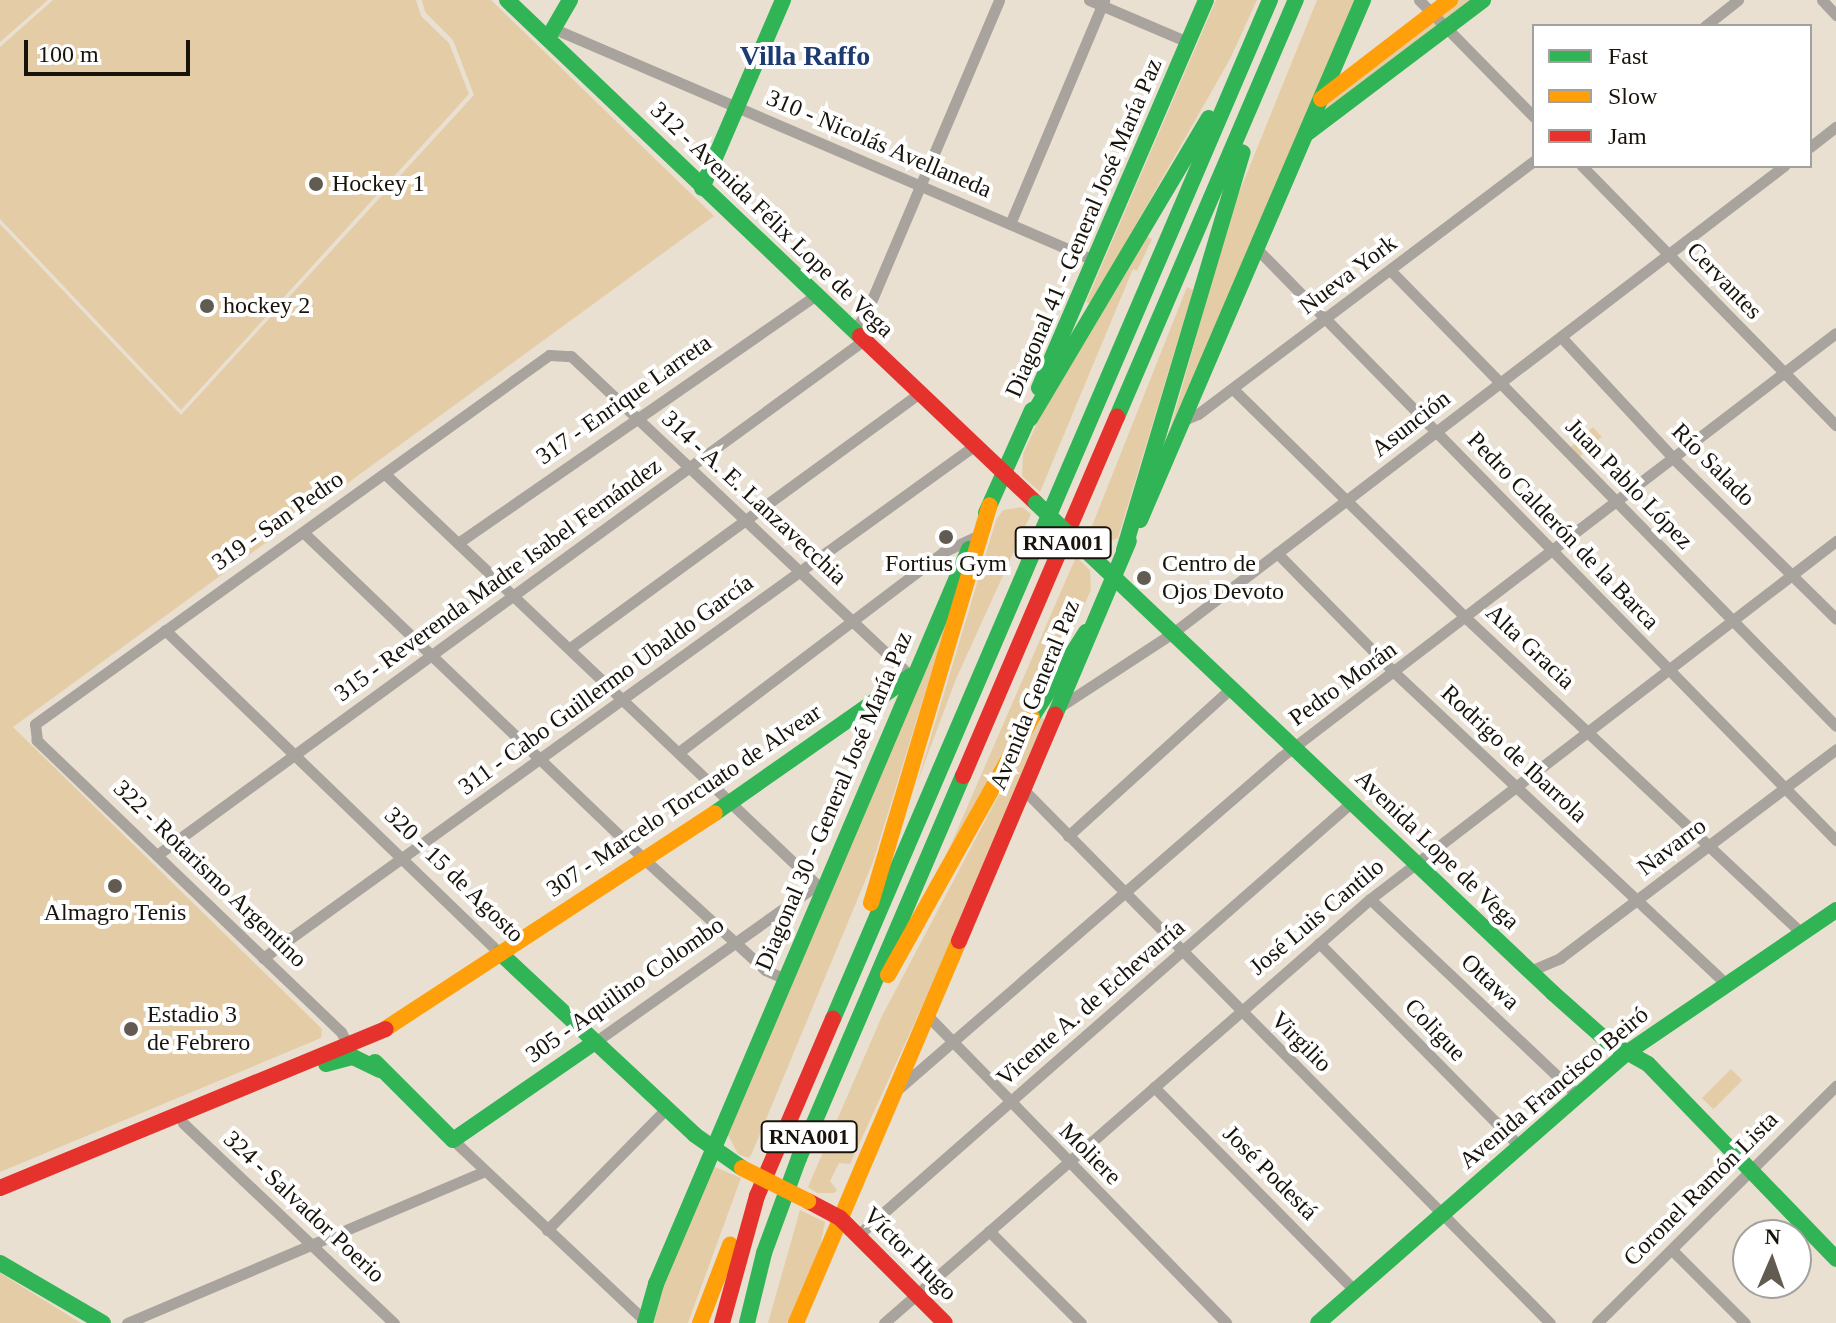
<!DOCTYPE html>
<html>
<head>
<meta charset="utf-8">
<style>
	body { margin:0 }
	#map { position:relative; width:1836px; height:1323px; overflow:hidden; background:#e9e0d2; font-family:"Times New Roman",serif }
	div>[style] { position:absolute }
	.green>* { inset:0; background:#e4cda6; transform-origin:0 0 }
	.street>* { height:11px; margin:-5.5px; padding:0 5.5px; transform-origin:5.5px; border-radius:5.5px; background:#a8a49d }
	.fast>* { height:16px; margin:-8px; padding:0 8px; transform-origin:8px; border-radius:8px; background:#30b455 }
	.slow>* { height:16px; margin:-8px; padding:0 8px; transform-origin:8px; border-radius:8px; background:#ff9f0a }
	.jam>* { height:16px; margin:-8px; padding:0 8px; transform-origin:8px; border-radius:8px; background:#e5322d }
	.fast-bridge>* { height:16px; margin:-8px; padding:0 8px; transform-origin:8px; border-radius:8px; background:#30b455 }
	.slow-bridge>* { height:16px; margin:-8px; padding:0 8px; transform-origin:8px; border-radius:8px; background:#ff9f0a }
	.dots>* { width:22px; height:22px; translate:-50% -50%; box-sizing:border-box; border:4px solid #fff; border-radius:50% }
	span { translate:-50% -50%; white-space:nowrap; text-align:center; line-height:1.15; -webkit-text-stroke:8px #fff; paint-order:stroke }
	.shield-label span { padding:2px 6px; background:#fff; border:2px solid; border-radius:6px; -webkit-text-stroke-width:0 }
	.shield-label { font-size:22px; color:#19140b; font-weight:700 }
	.street-label { font-size:24px; color:#19140b }
	.poi-label { font-size:24px; color:#19140b }
	.left { translate:0 -50%; text-align:left }
	.quarter-label { font-size:28px; color:#1d3b71; font-weight:700 }
	.legend { position:absolute; left:1532px; top:24px; width:280px; height:144px; box-sizing:border-box; background:#fff; border:2px solid #a3a19d; margin:0; padding:10px 14px; list-style:none; font-size:24px; color:#19140b }
	.legend li { display:flex; align-items:center; gap:16px; height:40px }
	.legend b { width:40px; border:2px solid #a3a19d }
	.north { position:absolute; left:1732px; top:1219px; width:80px; height:80px; box-sizing:border-box; background:#fff; border:2px solid #a3a19d; border-radius:50%; rotate:2deg; font-size:22px; font-weight:700; line-height:32px; text-align:center; color:#19140b }
	.north::after { content:''; display:block; margin:auto; width:28px; height:36px; background:#625b51; clip-path:polygon(50% 0,100% 100%,50% 72%,0 100%) }
	.scale { position:absolute; left:24px; top:40px; width:166px; height:36px; box-sizing:border-box; border:4px solid #19140b; border-top:0; padding-left:10px; font-size:24px; line-height:28px; white-space:nowrap; color:#19140b; -webkit-text-stroke:6px #fff; paint-order:stroke }
</style>
</head>
<body>
<div id="map">
	<div class="green">
		<div style="clip-path:polygon(0 0,48px 0,0 42px)"></div>
		<div style="clip-path:polygon(53px 0,416px 0,421px 16px,449px 43px,469px 94px,181px 410px,0 219px,0 47px)"></div>
		<div style="clip-path:polygon(422px 0,491px 0,714px 216px,13px 727px,322px 1029px,321px 1038px,0 1172px,0 224px,181px 415px,474px 95px,453px 40px,425px 12px)"></div>
		<div style="clip-path:polygon(1216px 0,1257px 0,1230px 59px,1091px 304px,1086px 302px)"></div>
		<div style="clip-path:polygon(1317px 0,1356px 0,1162px 458px,1232px 210px)"></div>
		<div style="clip-path:polygon(1450px 0,1483px 0,1305px 135px,1320px 100px)"></div>
		<div style="clip-path:polygon(1147px 236px,1152px 239px,1137px 271px,1133px 269px,1040px 492px,1022px 476px,1023px 454px,1050px 395px)"></div>
		<div style="clip-path:polygon(1187px 287px,1193px 290px,1118px 538px,1101px 545px,1088px 536px)"></div>
		<div style="left:1593px;top:427px;width:13px;height:30px;rotate:48deg"></div>
		<div style="clip-path:polygon(1022px 507px,1031px 514px,956px 679px,917px 783px,996px 520px,1003px 510px)"></div>
		<div style="clip-path:polygon(1076px 557px,1090px 570px,1091px 590px,1067px 643px,948px 851px)"></div>
		<div style="clip-path:polygon(961px 575px,873px 862px,752px 1153px,749px 1158px,738px 1154px,727px 1133px)"></div>
		<div style="clip-path:polygon(1041px 715px,1044px 720px,952px 941px,850px 1164px,839px 1163px,830px 1181px,837px 1190px,834px 1193px,817px 1193px,808px 1187px,882px 1016px)"></div>
		<div style="left:1731px;top:1069px;width:16px;height:41px;rotate:45deg"></div>
		<div style="clip-path:polygon(710px 1165px,741px 1178px,688px 1323px,654px 1323px,670px 1260px)"></div>
		<div style="clip-path:polygon(800px 1210px,825px 1222px,820px 1247px,788px 1323px,768px 1323px)"></div>
		<div style="clip-path:polygon(0 1273px,81px 1323px,0 1323px)"></div>
	</div>
	<div class="street">
		<div style="left:1089px;top:0;width:108px;rotate:23deg"></div>
		<div style="left:1419px;top:0;width:164px;rotate:45.5deg"></div>
		<div style="left:1822px;top:0;width:21px;rotate:47deg"></div>
		<div style="left:1705px;top:26px;width:42px;rotate:-38.2deg"></div>
		<div style="left:557px;top:30px;width:586px;rotate:23.2deg"></div>
		<div style="left:1810px;top:147px;width:33px;rotate:-38deg"></div>
		<div style="left:1582px;top:166px;width:363px;rotate:45.6deg"></div>
		<div style="left:1010px;top:224px;width:243px;rotate:-67.2deg"></div>
		<div style="left:1259px;top:251px;width:825px;rotate:45.59deg"></div>
		<div style="left:1391px;top:271px;width:636px;rotate:45.64deg"></div>
		<div style="left:853px;top:330px;width:18px;rotate:-49deg"></div>
		<div style="left:865px;top:316px;width:343px;rotate:-67deg"></div>
		<div style="left:1562px;top:338px;width:163px;rotate:47.2deg"></div>
		<div style="left:1673px;top:458px;width:229px;rotate:44.6deg"></div>
		<div style="left:1233px;top:389px;width:327px;rotate:44.5deg"></div>
		<div style="left:1466px;top:618px;width:461px;rotate:43.2deg"></div>
		<div style="left:1186px;top:419px;width:13px;rotate:-23deg"></div>
		<div style="left:1198px;top:414px;width:421px;rotate:-37deg"></div>
		<div style="left:385px;top:474px;width:596px;rotate:43.57deg"></div>
		<div style="left:304px;top:533px;width:471px;rotate:43.8deg"></div>
		<div style="left:644px;top:859px;width:164px;rotate:42.5deg"></div>
		<div style="left:765px;top:970px;width:22px;rotate:24deg"></div>
		<div style="left:458px;top:543px;width:436px;rotate:-34.7deg"></div>
		<div style="left:1277px;top:553px;width:170px;rotate:45.5deg"></div>
		<div style="left:1396px;top:674px;width:453px;rotate:43.2deg"></div>
		<div style="left:165px;top:630px;width:465px;rotate:44deg"></div>
		<div style="left:570px;top:648px;width:433px;rotate:-36.1deg"></div>
		<div style="left:1058px;top:708px;width:139px;rotate:-33.2deg"></div>
		<div style="left:1174px;top:632px;width:768px;rotate:-37.38deg"></div>
		<div style="left:679px;top:752px;width:331px;rotate:-37.1deg"></div>
		<div style="left:943px;top:552px;width:35px;rotate:-25deg"></div>
		<div style="left:1023px;top:789px;width:750px;rotate:45.38deg"></div>
		<div style="left:1068px;top:836px;width:220px;rotate:-42.2deg"></div>
		<div style="left:157px;top:855px;width:875px;rotate:-36.07deg"></div>
		<div style="left:1370px;top:899px;width:286px;rotate:43.4deg"></div>
		<div style="left:1319px;top:943px;width:286px;rotate:45.4deg"></div>
		<div style="left:263px;top:958px;width:876px;rotate:-35.76deg"></div>
		<div style="left:1530px;top:971px;width:33px;rotate:-23deg"></div>
		<div style="left:1560px;top:958px;width:346px;rotate:-37.1deg"></div>
		<div style="left:925px;top:1013px;width:432px;rotate:45.8deg"></div>
		<div style="left:595px;top:1042px;width:272px;rotate:-35.3deg"></div>
		<div style="left:817px;top:885px;width:7px;rotate:8deg"></div>
		<div style="left:348px;top:1045px;width:15px;rotate:-118deg"></div>
		<div style="left:341px;top:1032px;width:422px;rotate:-136.2deg"></div>
		<div style="left:37px;top:740px;width:16px;rotate:-97deg"></div>
		<div style="left:35px;top:724px;width:633px;rotate:-35.67deg"></div>
		<div style="left:549px;top:355px;width:22px;rotate:3deg"></div>
		<div style="left:571px;top:356px;width:467px;rotate:43.3deg"></div>
		<div style="left:1154px;top:1087px;width:286px;rotate:45.4deg"></div>
		<div style="left:898px;top:1089px;width:507px;rotate:-40.92deg"></div>
		<div style="left:1281px;top:757px;width:698px;rotate:-37.38deg"></div>
		<div style="left:183px;top:1123px;width:291px;rotate:43.5deg"></div>
		<div style="left:453px;top:1140px;width:264px;rotate:43.3deg"></div>
		<div style="left:547px;top:1230px;width:171px;rotate:-45.5deg"></div>
		<div style="left:989px;top:1231px;width:130px;rotate:45deg"></div>
		<div style="left:858px;top:1235px;width:657px;rotate:-41.24deg"></div>
		<div style="left:1672px;top:1250px;width:103px;rotate:45deg"></div>
		<div style="left:127px;top:1323px;width:389px;rotate:-23deg"></div>
		<div style="left:884px;top:1323px;width:645px;rotate:-41.1deg"></div>
		<div style="left:1370px;top:899px;width:588px;rotate:-37.53deg"></div>
		<div style="left:1597px;top:1323px;width:337px;rotate:-44.8deg"></div>
	</div>
	<div class="fast">
		<div style="left:507px;top:0;width:487px;rotate:43.6deg"></div>
		<div style="left:548px;top:38px;width:44px;rotate:-59.9deg"></div>
		<div style="left:1306px;top:134px;width:222px;rotate:-37.1deg"></div>
		<div style="left:702px;top:188px;width:205px;rotate:-66.7deg"></div>
		<div style="left:1039px;top:388px;width:422px;rotate:-66.7deg"></div>
		<div style="left:1117px;top:417px;width:454px;rotate:-66.8deg"></div>
		<div style="left:1030px;top:419px;width:350px;rotate:-59.3deg"></div>
		<div style="left:986px;top:513px;width:113px;rotate:-65.9deg"></div>
		<div style="left:1140px;top:520px;width:566px;rotate:-66.79deg"></div>
		<div style="left:1083px;top:548px;width:647px;rotate:43.43deg"></div>
		<div style="left:1553px;top:993px;width:72px;rotate:41.6deg"></div>
		<div style="left:1607px;top:1041px;width:47px;rotate:29.3deg"></div>
		<div style="left:1648px;top:1064px;width:271px;rotate:46deg"></div>
		<div style="left:1124px;top:550px;width:415px;rotate:-73.4deg"></div>
		<div style="left:1055px;top:715px;width:189px;rotate:-67deg"></div>
		<div style="left:1032px;top:717px;width:101px;rotate:-57.6deg"></div>
		<div style="left:715px;top:813px;width:239px;rotate:-35deg"></div>
		<div style="left:500px;top:953px;width:267px;rotate:43deg"></div>
		<div style="left:695px;top:1135px;width:57px;rotate:35.1deg"></div>
		<div style="left:833px;top:1019px;width:1109px;rotate:-66.79deg"></div>
		<div style="left:375px;top:1062px;width:110px;rotate:45deg"></div>
		<div style="left:453px;top:1140px;width:173px;rotate:-34.6deg"></div>
		<div style="left:326px;top:1064px;width:28px;rotate:-15deg"></div>
		<div style="left:353px;top:1057px;width:30px;rotate:26deg"></div>
		<div style="left:0;top:1263px;width:119px;rotate:30.2deg"></div>
		<div style="left:645px;top:1323px;width:41px;rotate:-74.2deg"></div>
		<div style="left:656px;top:1284px;width:799px;rotate:-66.93deg"></div>
		<div style="left:747px;top:1323px;width:72px;rotate:-76.3deg"></div>
		<div style="left:764px;top:1253px;width:101px;rotate:-69.8deg"></div>
		<div style="left:799px;top:1158px;width:416px;rotate:-66.8deg"></div>
		<div style="left:1318px;top:1323px;width:412px;rotate:-41.2deg"></div>
		<div style="left:1628px;top:1052px;width:252px;rotate:-34.3deg"></div>
	</div>
	<div class="slow">
		<div style="left:1321px;top:99px;width:163px;rotate:-37.5deg"></div>
		<div style="left:871px;top:903px;width:415px;rotate:-73.4deg"></div>
		<div style="left:888px;top:975px;width:295px;rotate:-60.8deg"></div>
		<div style="left:385px;top:1029px;width:394px;rotate:-33.2deg"></div>
		<div style="left:700px;top:1323px;width:84px;rotate:-69deg"></div>
		<div style="left:796px;top:1323px;width:415px;rotate:-66.9deg"></div>
	</div>
	<div class="jam">
		<div style="left:860px;top:336px;width:243px;rotate:43.5deg"></div>
		<div style="left:963px;top:776px;width:391px;rotate:-66.8deg"></div>
		<div style="left:959px;top:941px;width:246px;rotate:-67deg"></div>
		<div style="left:0;top:1188px;width:417px;rotate:-22.4deg"></div>
		<div style="left:808px;top:1201px;width:36px;rotate:28deg"></div>
		<div style="left:840px;top:1218px;width:148px;rotate:45deg"></div>
		<div style="left:722px;top:1323px;width:132px;rotate:-74.6deg"></div>
		<div style="left:757px;top:1196px;width:193px;rotate:-66.8deg"></div>
	</div>
	<div class="fast-bridge">
		<div style="left:1036px;top:503px;width:65px;rotate:43.8deg"></div>
	</div>
	<div class="slow-bridge">
		<div style="left:742px;top:1168px;width:74px;rotate:26.6deg"></div>
	</div>
	<div class="dots">
		<div style="left:316px;top:184px;background:#625b51"></div>
		<div style="left:207px;top:306px;background:#625b51"></div>
		<div style="left:946px;top:537px;background:#625b51"></div>
		<div style="left:1144px;top:578px;background:#625b51"></div>
		<div style="left:115px;top:886px;background:#625b51"></div>
		<div style="left:131px;top:1029px;background:#625b51"></div>
	</div>
	<div class="shield-label">
		<span style="left:1063px;top:543px">RNA001</span>
		<span style="left:809px;top:1137px">RNA001</span>
	</div>
	<div class="street-label">
		<span style="left:879px;top:144px;rotate:23deg">310 - Nicolás Avellaneda</span>
		<span style="left:772px;top:220px;rotate:44deg">312 - Avenida Félix Lope de Vega</span>
		<span style="left:1084px;top:228px;rotate:-67deg">Diagonal 41 - General José María Paz</span>
		<span style="left:1348px;top:275px;rotate:-37deg">Nueva York</span>
		<span style="left:1724px;top:281px;rotate:46deg">Cervantes</span>
		<span style="left:624px;top:400px;rotate:-35deg">317 - Enrique Larreta</span>
		<span style="left:1411px;top:424px;rotate:-38deg">Asunción</span>
		<span style="left:1713px;top:465px;rotate:45deg">Río Salado</span>
		<span style="left:1629px;top:484px;rotate:46deg">Juan Pablo López</span>
		<span style="left:754px;top:498px;rotate:43deg">314 - A. E. Lanzavecchia</span>
		<span style="left:278px;top:521px;rotate:-35deg">319 - San Pedro</span>
		<span style="left:1563px;top:531px;rotate:46deg">Pedro Calderón de la Barca</span>
		<span style="left:498px;top:580px;rotate:-36deg">315 - Reverenda Madre Isabel Fernández</span>
		<span style="left:1530px;top:647px;rotate:43deg">Alta Gracia</span>
		<span style="left:1343px;top:684px;rotate:-36deg">Pedro Morán</span>
		<span style="left:606px;top:685px;rotate:-36deg">311 - Cabo Guillermo Ubaldo García</span>
		<span style="left:1035px;top:695px;rotate:-68deg">Avenida General Paz</span>
		<span style="left:1514px;top:754px;rotate:43deg">Rodrigo de Ibarrola</span>
		<span style="left:684px;top:801px;rotate:-34deg">307 - Marcelo Torcuato de Alvear</span>
		<span style="left:834px;top:801px;rotate:-67deg">Diagonal 30 - General José María Paz</span>
		<span style="left:1672px;top:847px;rotate:-37deg">Navarro</span>
		<span style="left:1437px;top:850px;rotate:44deg">Avenida Lope de Vega</span>
		<span style="left:210px;top:874px;rotate:44deg">322 - Rotarismo Argentino</span>
		<span style="left:454px;top:875px;rotate:44deg">320 - 15 de Agosto</span>
		<span style="left:1317px;top:917px;rotate:-40deg">José Luis Cantilo</span>
		<span style="left:1490px;top:982px;rotate:43deg">Ottawa</span>
		<span style="left:625px;top:990px;rotate:-35deg">305 - Aquilino Colombo</span>
		<span style="left:1091px;top:1003px;rotate:-41deg">Vicente A. de Echevarría</span>
		<span style="left:1435px;top:1030px;rotate:46deg">Coligue</span>
		<span style="left:1301px;top:1042px;rotate:45deg">Virgilio</span>
		<span style="left:1554px;top:1088px;rotate:-40deg">Avenida Francisco Beiró</span>
		<span style="left:1090px;top:1154px;rotate:45deg">Moliere</span>
		<span style="left:1270px;top:1173px;rotate:45deg">José Podestá</span>
		<span style="left:1701px;top:1189px;rotate:-45deg">Coronel Ramón Lista</span>
		<span style="left:304px;top:1207px;rotate:43deg">324 - Salvador Poerio</span>
		<span style="left:910px;top:1254px;rotate:45deg">Víctor Hugo</span>
	</div>
	<div class="poi-label">
		<span class="left" style="left:332px;top:184px">Hockey 1</span>
		<span class="left" style="left:223px;top:306px">hockey 2</span>
		<span style="left:946px;top:564px">Fortius Gym</span>
		<span class="left" style="left:1162px;top:578px">Centro de<br>Ojos Devoto</span>
		<span style="left:115px;top:913px">Almagro Tenis</span>
		<span class="left" style="left:147px;top:1029px">Estadio 3<br>de Febrero</span>
	</div>
	<div class="quarter-label">
		<span style="left:805px;top:56px">Villa Raffo</span>
	</div>
	<ul class="legend">
	<li><b style="height:10px;background:#30b455"></b>Fast</li>
	<li><b style="height:10px;background:#ff9f0a"></b>Slow</li>
	<li><b style="height:10px;background:#e5322d"></b>Jam</li>
	</ul>
	<div class="north">N</div>
	<div class="scale">100 m</div>
</div>
</body>
</html>
